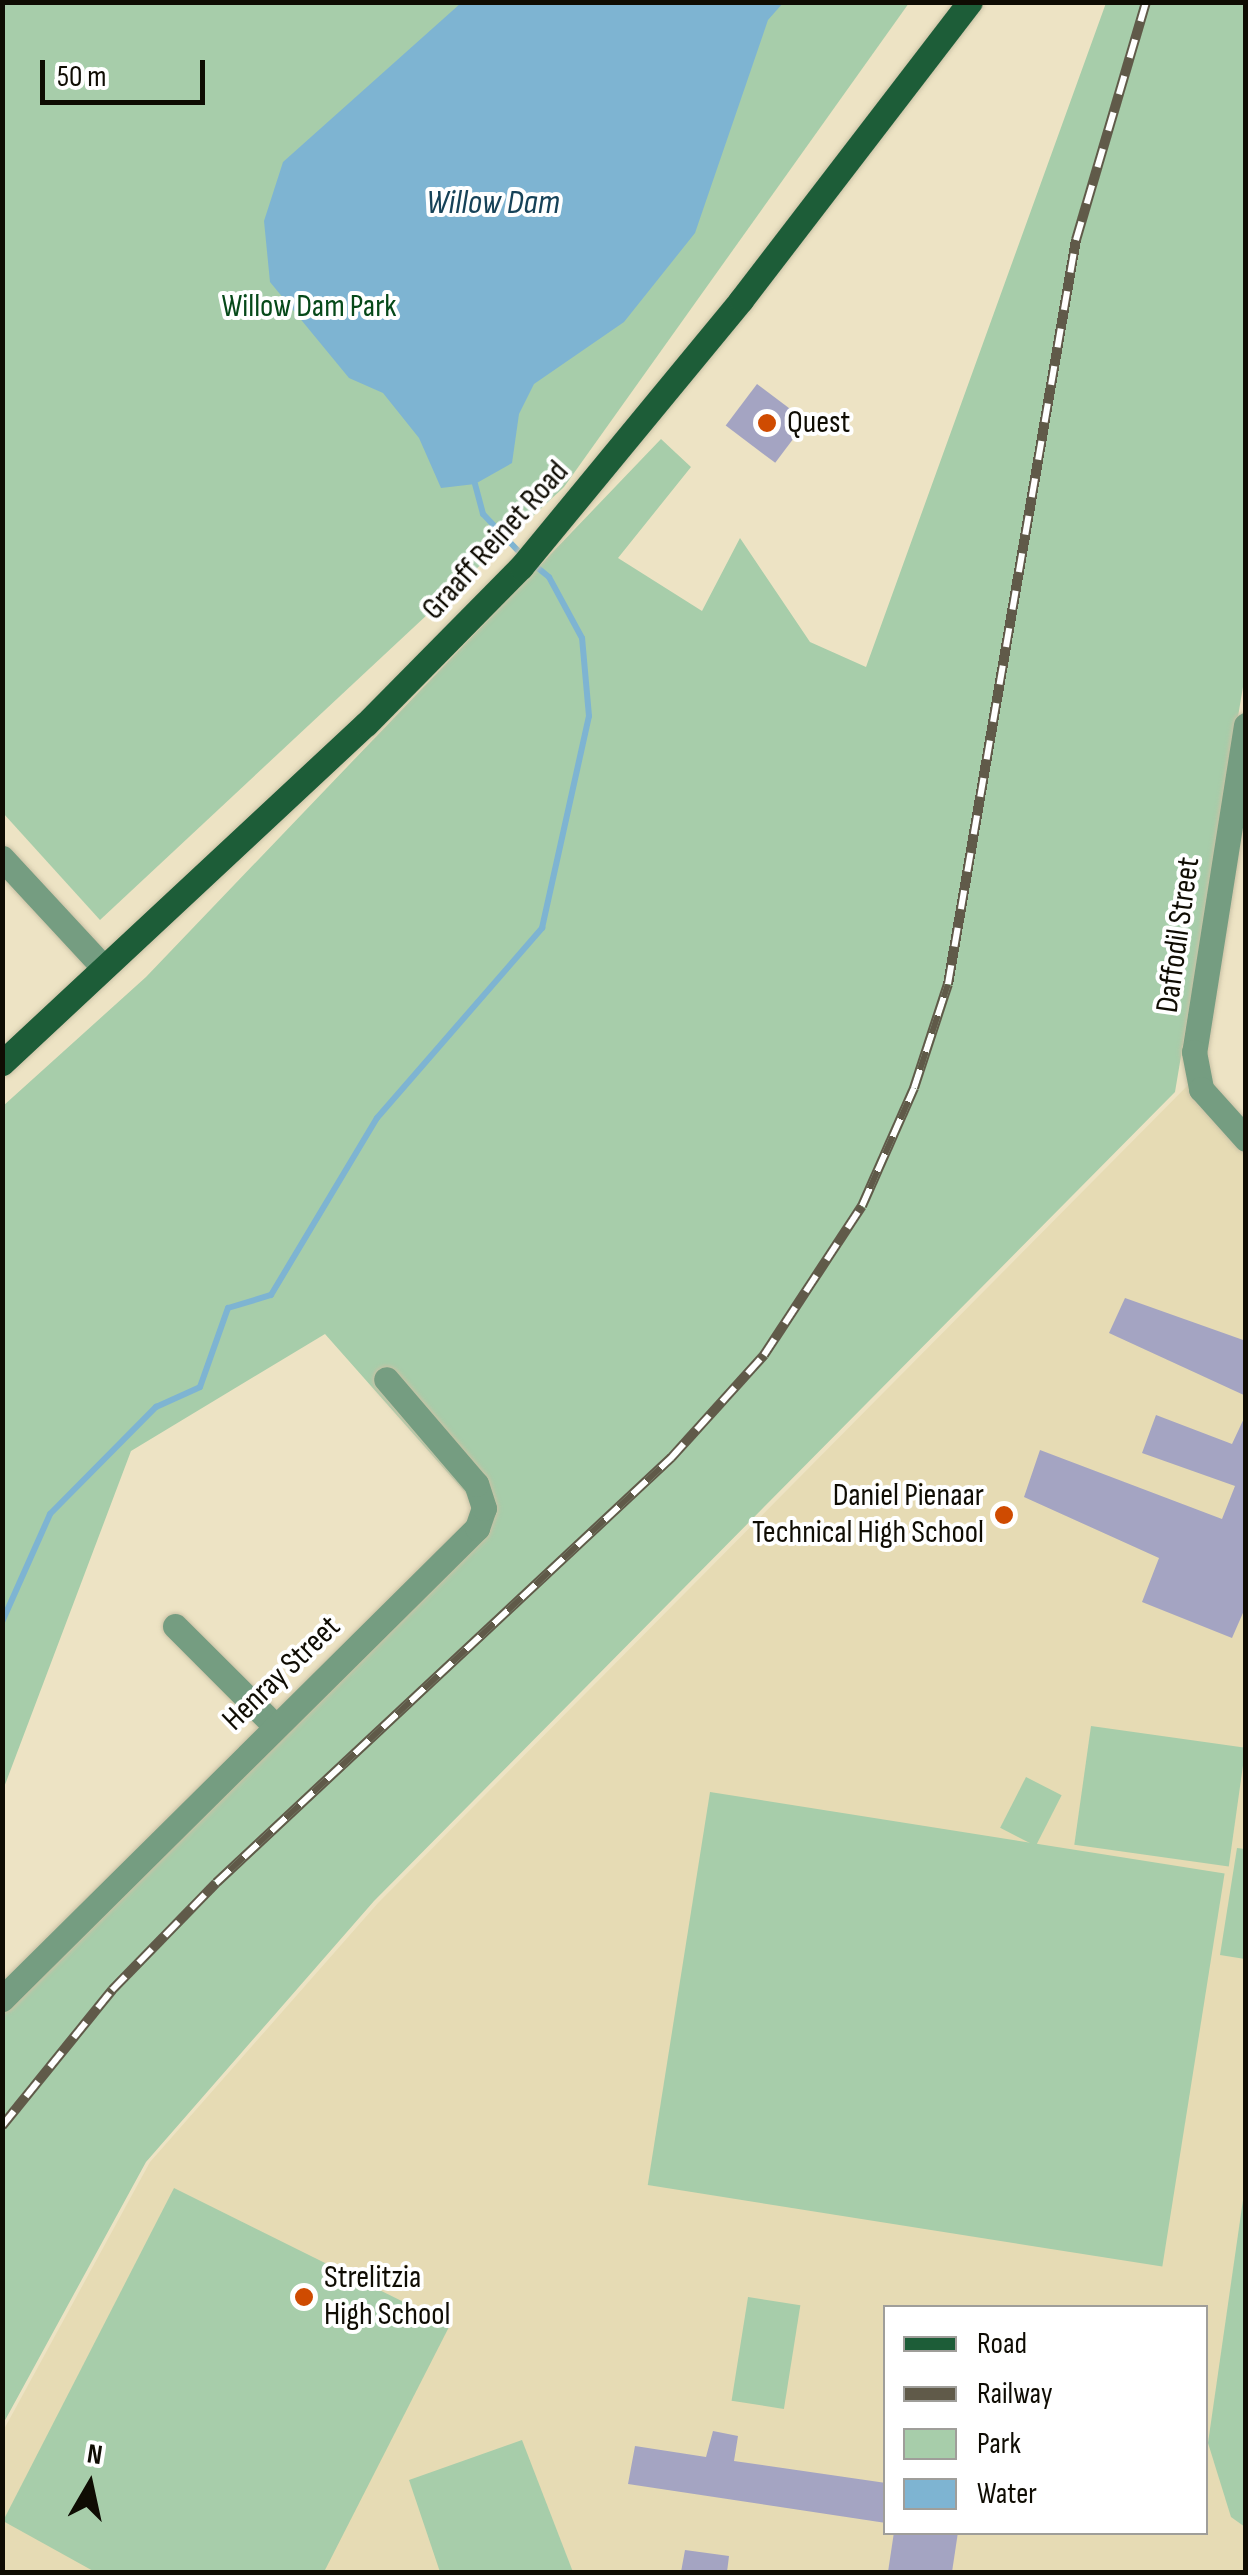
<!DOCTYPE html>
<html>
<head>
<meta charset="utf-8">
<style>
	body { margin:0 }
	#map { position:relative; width:1248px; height:2575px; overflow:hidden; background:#ede3c4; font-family:"Sofia Sans Condensed",sans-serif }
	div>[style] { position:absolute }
	.built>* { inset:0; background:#e6dbb4 }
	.green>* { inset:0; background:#a7cdaa; transform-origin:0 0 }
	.water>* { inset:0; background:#7eb4d2 }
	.stream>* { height:6px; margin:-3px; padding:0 3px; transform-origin:3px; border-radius:3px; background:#7eb4d2 }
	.building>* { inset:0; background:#a4a4c2; transform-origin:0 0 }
	.roads { filter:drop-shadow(0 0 2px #c9c1a5) drop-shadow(0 0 2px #c9c1a5) }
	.minor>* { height:25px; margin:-12.5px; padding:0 12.5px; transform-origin:12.5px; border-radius:12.5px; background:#759d81 }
	.major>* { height:25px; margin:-12.5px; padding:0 12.5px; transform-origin:12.5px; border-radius:12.5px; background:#1d5d38 }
	.rail>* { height:10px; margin-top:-5px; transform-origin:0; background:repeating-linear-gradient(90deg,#fff 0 19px,#605a49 0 38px); box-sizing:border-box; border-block:2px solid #605a49 }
	.dots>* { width:28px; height:28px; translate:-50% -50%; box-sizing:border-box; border:5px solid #fff; border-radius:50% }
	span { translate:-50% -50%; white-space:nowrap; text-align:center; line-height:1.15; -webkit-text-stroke:8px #fff; paint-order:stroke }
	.park-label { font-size:32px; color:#064919 }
	.poi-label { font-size:32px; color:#0f0c03 }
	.left { translate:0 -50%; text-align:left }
	.right { translate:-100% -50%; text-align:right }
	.street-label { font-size:32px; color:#0f0c03 }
	.water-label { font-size:35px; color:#164258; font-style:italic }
	.frame { position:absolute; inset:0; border:5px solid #0f0c03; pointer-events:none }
	.legend { position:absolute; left:883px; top:2305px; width:325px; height:230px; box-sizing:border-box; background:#fff; border:2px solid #9f9e9a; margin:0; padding:12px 18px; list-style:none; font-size:30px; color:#0f0c03 }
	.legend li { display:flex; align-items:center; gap:20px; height:50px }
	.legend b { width:50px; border:2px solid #9f9e9a }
	.north { position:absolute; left:40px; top:2435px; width:100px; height:100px; -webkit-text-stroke:8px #fff; paint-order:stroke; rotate:9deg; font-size:28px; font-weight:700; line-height:40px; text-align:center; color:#0f0c03 }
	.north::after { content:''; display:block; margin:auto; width:35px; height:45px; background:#0f0c03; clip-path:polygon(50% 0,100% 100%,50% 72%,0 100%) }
	.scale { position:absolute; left:40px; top:60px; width:165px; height:45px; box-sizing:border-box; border:5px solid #0f0c03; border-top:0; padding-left:12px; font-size:30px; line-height:35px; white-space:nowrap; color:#0f0c03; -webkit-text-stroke:8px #fff; paint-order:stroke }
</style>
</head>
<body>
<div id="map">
	<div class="built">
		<div style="clip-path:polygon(evenodd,1197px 1076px,1246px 1127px,1245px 2572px,3px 2572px,3px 2431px,150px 2162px,378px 1903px,1197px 1076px,886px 2308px,1206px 2308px,1206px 2532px,886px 2532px,886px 2308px)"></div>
	</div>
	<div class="green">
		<div style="clip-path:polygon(3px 3px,909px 3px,564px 487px,100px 920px,3px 813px)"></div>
		<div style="clip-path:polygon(1106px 3px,1245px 3px,1245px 675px,1175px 1092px,374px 1901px,146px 2162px,3px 2424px,3px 2001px,487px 1517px,325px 1334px,131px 1451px,3px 1790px,3px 1106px,146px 977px,661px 439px,691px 467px,618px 558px,702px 611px,740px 538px,810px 642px,866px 667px)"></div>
		<div style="left:1091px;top:1726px;width:156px;height:120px;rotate:8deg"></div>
		<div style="left:1026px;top:1777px;width:40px;height:57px;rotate:27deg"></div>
		<div style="left:710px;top:1792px;width:521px;height:398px;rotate:9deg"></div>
		<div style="clip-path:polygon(1237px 1848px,1245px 1849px,1245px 1959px,1220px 1955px)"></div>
		<div style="clip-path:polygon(1245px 2186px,1245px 2527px,1231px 2517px,1208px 2443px)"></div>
		<div style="clip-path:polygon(174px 2188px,450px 2325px,324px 2572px,95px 2572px,3px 2521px)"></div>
		<div style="left:748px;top:2297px;width:53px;height:105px;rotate:9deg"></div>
		<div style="clip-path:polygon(522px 2440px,573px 2572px,440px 2572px,409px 2480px)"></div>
	</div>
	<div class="water">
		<div style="clip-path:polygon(461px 3px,783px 3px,768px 20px,695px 233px,624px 322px,534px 384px,519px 414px,512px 463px,475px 484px,441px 488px,419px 438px,383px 393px,349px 378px,270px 282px,264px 221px,283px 162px)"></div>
	</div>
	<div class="stream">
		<div style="left:475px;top:484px;width:31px;rotate:75deg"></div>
		<div style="left:483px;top:514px;width:57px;rotate:46.4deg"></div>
		<div style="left:2px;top:1622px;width:118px;rotate:-66deg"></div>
		<div style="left:50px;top:1514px;width:151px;rotate:-45.3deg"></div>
		<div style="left:156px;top:1407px;width:48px;rotate:-24.4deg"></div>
		<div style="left:200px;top:1387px;width:84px;rotate:-70.5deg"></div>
		<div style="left:228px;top:1308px;width:45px;rotate:-16.8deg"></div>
		<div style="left:271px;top:1295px;width:206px;rotate:-59.1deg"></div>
		<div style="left:377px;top:1118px;width:252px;rotate:-49deg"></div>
		<div style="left:542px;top:928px;width:217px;rotate:-77.5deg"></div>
		<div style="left:589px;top:716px;width:78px;rotate:-95.1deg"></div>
		<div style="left:582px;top:638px;width:69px;rotate:-118.4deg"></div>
		<div style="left:549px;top:577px;width:22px;rotate:-141deg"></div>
	</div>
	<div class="building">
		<div style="left:757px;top:384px;width:62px;height:52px;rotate:37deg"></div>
		<div style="clip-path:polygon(1125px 1298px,1246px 1341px,1246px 1396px,1109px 1333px)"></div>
		<div style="clip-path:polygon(1246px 1414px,1246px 1606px,1232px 1638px,1142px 1602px,1159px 1558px,1024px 1497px,1040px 1450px,1222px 1519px,1235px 1486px,1142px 1453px,1156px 1415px,1232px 1444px)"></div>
		<div style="clip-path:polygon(713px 2431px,738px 2436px,734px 2461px,886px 2483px,886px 2523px,628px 2484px,635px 2446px,706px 2457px)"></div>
		<div style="clip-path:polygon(894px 2532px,958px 2532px,952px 2572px,888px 2572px)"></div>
		<div style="clip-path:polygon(685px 2550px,729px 2556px,727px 2572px,681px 2572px)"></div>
	</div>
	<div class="roads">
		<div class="minor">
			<div style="left:1246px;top:725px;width:331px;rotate:99deg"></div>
			<div style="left:1194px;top:1052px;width:38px;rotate:79deg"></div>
			<div style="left:1201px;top:1089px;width:67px;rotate:48deg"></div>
			<div style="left:2px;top:858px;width:147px;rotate:47.2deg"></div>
			<div style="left:175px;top:1626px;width:141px;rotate:45deg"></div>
			<div style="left:2px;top:1999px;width:669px;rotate:-44.76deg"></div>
			<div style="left:477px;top:1528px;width:21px;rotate:-71deg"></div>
			<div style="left:484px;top:1508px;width:25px;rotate:-108deg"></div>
			<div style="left:476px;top:1484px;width:138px;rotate:-130.6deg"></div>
		</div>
		<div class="major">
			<div style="left:2px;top:1063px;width:497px;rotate:-43deg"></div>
			<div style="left:366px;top:724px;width:221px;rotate:-45.4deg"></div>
			<div style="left:521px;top:567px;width:346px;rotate:-50.5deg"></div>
			<div style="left:741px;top:300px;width:376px;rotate:-52.5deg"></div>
		</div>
	</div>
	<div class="rail">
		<div style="left:2px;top:2126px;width:175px;rotate:-51deg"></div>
		<div style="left:112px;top:1990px;width:149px;rotate:-45.8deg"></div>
		<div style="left:216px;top:1883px;width:623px;rotate:-43.05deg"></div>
		<div style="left:671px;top:1458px;width:139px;rotate:-47.9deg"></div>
		<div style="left:764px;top:1355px;width:178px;rotate:-56.7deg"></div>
		<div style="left:862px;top:1206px;width:129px;rotate:-66.2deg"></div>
		<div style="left:914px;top:1088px;width:109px;rotate:-71.9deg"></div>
		<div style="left:948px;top:984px;width:755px;rotate:-80.24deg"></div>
		<div style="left:1076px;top:240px;width:248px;rotate:-73.6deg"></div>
	</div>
	<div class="dots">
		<div style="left:767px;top:423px;background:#cf4b01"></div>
		<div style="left:1004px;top:1515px;background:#cf4b01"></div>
		<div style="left:304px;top:2297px;background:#cf4b01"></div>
	</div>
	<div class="park-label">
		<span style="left:309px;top:307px">Willow Dam Park</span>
	</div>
	<div class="poi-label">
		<span class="left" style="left:787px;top:423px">Quest</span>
		<span class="right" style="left:984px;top:1515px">Daniel Pienaar<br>Technical High School</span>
		<span class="left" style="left:324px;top:2297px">Strelitzia<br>High School</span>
	</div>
	<div class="street-label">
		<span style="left:496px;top:541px;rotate:-48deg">Graaff Reinet Road</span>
		<span style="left:1179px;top:935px;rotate:-82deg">Daffodil Street</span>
		<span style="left:282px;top:1674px;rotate:-44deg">Henray Street</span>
	</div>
	<div class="water-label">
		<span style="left:493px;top:203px">Willow Dam</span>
	</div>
	<div class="frame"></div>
	<ul class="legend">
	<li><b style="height:12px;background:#1d5d38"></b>Road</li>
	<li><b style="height:12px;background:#605a49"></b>Railway</li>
	<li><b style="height:28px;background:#a7cdaa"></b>Park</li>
	<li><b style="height:28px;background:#7eb4d2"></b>Water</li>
	</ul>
	<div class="north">N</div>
	<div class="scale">50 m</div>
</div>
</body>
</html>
